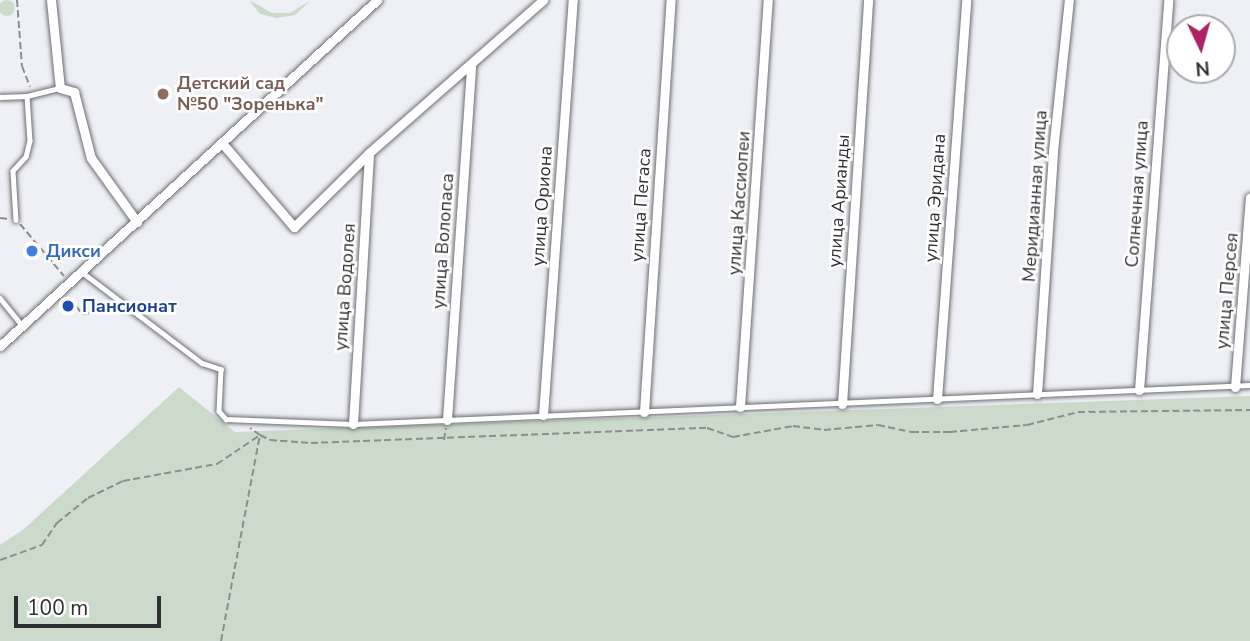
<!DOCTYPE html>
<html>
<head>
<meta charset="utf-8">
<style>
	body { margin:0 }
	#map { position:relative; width:1250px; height:641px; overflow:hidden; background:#eff0f5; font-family:"Nunito Sans",sans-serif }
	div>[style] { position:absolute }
	.green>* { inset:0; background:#cbdaca }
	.round { border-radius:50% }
	.path>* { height:2px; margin-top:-1px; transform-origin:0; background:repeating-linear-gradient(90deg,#8c8d90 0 7px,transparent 0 10.5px) }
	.roads { filter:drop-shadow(0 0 2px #6d6e72) drop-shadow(0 0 2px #6d6e72) }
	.lane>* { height:4.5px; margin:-2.25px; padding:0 2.25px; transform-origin:2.25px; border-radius:2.25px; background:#fff }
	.street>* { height:9px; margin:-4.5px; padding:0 4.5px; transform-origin:4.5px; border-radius:4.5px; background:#fff }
	.dots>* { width:19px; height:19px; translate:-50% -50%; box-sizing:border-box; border:4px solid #fff; border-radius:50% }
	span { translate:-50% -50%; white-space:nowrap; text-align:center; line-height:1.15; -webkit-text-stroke:5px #fff; paint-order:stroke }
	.education-label { font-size:18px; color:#785e54; font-weight:700 }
	.left { translate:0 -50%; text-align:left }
	.street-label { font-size:18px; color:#2e2f30 }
	.shop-label { font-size:18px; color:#366cbe; font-weight:700 }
	.transit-label { font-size:18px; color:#164399; font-weight:700 }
	.north { position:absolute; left:1166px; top:14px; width:70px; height:70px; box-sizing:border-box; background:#fff; border:2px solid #abacac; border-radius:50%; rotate:175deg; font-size:19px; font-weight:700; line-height:28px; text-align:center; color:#2e2f30 }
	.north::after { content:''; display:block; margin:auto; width:24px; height:32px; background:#ac2366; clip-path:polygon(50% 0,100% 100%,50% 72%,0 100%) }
	.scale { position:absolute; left:14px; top:596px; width:147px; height:32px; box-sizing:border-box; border:4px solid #2e2f30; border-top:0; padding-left:9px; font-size:21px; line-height:24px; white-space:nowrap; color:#2e2f30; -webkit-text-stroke:5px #fff; paint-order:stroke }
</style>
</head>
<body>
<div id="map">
	<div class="green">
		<div class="round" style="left:-1px;top:0;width:16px;height:16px"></div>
		<div style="clip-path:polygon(249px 0,272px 13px,290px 13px,311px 0,295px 15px,277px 18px,260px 14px)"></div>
		<div style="clip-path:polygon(179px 387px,235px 432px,1250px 396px,1250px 641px,0 641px,0 545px,24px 529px)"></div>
	</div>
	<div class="path">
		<div style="left:17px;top:0;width:66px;rotate:85.7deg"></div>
		<div style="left:22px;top:66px;width:22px;rotate:69deg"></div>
		<div style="left:0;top:218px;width:9px;rotate:6deg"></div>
		<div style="left:20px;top:224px;width:68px;rotate:49.8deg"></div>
		<div style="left:70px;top:297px;width:21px;rotate:55deg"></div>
		<div style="left:82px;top:314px;width:40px;rotate:-4.3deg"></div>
		<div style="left:444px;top:440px;width:12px;rotate:-81deg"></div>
		<div style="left:0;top:560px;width:45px;rotate:-19.7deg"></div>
		<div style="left:42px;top:545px;width:27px;rotate:-56deg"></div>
		<div style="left:57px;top:523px;width:40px;rotate:-39deg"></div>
		<div style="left:88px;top:498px;width:39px;rotate:-26deg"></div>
		<div style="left:123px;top:481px;width:96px;rotate:-10.3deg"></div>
		<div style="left:217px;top:464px;width:52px;rotate:-34deg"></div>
		<div style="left:260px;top:435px;width:11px;rotate:27deg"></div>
		<div style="left:270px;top:440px;width:41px;rotate:4.2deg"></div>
		<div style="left:311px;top:443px;width:396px;rotate:-2.2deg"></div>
		<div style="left:707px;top:428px;width:28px;rotate:19deg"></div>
		<div style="left:733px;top:437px;width:61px;rotate:-10.4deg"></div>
		<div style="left:793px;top:426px;width:31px;rotate:7deg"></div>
		<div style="left:824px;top:430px;width:54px;rotate:-5.3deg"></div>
		<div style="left:878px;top:425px;width:35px;rotate:12deg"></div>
		<div style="left:912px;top:432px;width:38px"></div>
		<div style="left:950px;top:432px;width:77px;rotate:-5.2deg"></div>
		<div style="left:1027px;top:425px;width:53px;rotate:-14.3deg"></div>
		<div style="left:1078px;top:412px;width:172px;rotate:-0.7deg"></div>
		<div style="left:221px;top:641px;width:210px;rotate:-79.3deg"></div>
		<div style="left:260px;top:435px;width:12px;rotate:-145deg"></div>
	</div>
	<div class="roads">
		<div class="lane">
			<div style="left:27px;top:96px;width:33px;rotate:-14deg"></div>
			<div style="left:0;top:97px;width:27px;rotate:-2deg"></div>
			<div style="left:27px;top:96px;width:45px;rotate:86.2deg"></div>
			<div style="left:30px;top:141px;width:16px;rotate:104deg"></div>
			<div style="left:26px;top:157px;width:19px;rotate:133deg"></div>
			<div style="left:13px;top:171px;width:49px;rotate:86.5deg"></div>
			<div style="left:82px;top:272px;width:151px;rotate:37.2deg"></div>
			<div style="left:202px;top:363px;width:20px;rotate:18deg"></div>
			<div style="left:221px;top:369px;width:42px;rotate:92.7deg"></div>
			<div style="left:219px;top:411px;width:11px;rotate:49deg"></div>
			<div style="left:226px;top:419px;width:127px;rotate:2.3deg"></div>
			<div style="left:353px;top:424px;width:898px;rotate:-2.49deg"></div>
			<div style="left:0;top:298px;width:35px;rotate:51deg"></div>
		</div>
		<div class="street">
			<div style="left:51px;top:0;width:88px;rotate:84.2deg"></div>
			<div style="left:60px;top:88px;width:15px;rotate:16deg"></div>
			<div style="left:74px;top:92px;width:68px;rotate:75.6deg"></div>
			<div style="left:91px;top:158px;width:79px;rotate:54.3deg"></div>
			<div style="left:222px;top:143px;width:111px;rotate:49.4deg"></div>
			<div style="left:294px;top:227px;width:105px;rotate:-44.6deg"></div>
			<div style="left:369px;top:153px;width:232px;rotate:-41.3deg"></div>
			<div style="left:0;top:346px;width:512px;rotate:-42.54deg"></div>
			<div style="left:1235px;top:387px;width:190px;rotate:-85.5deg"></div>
			<div style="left:1139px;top:390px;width:391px;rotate:-85.7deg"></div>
			<div style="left:1037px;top:394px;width:244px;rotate:-86.2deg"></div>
			<div style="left:1053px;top:151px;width:152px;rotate:-84deg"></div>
			<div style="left:937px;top:399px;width:400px;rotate:-85.8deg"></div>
			<div style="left:842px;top:404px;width:405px;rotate:-86.3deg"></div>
			<div style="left:740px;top:407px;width:408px;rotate:-86.1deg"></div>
			<div style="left:644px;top:412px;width:413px;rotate:-86.3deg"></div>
			<div style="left:543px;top:415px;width:416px;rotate:-85.9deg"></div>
			<div style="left:447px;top:420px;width:356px;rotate:-86.1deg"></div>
			<div style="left:353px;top:424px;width:271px;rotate:-86.6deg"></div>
		</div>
	</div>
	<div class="dots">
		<div style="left:163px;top:94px;background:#8d6e63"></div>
		<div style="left:32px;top:251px;background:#3f7fe0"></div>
		<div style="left:68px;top:306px;background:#1a4fb4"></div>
	</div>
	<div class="education-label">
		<span class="left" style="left:177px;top:94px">Детский сад<br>№50 "Зоренька"</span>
	</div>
	<div class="street-label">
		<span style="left:1137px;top:194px;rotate:-86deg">Солнечная улица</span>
		<span style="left:1035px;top:196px;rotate:-86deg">Меридианная улица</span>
		<span style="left:935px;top:198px;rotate:-86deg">улица Эридана</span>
		<span style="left:839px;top:201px;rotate:-86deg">улица Арианды</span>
		<span style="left:739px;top:203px;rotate:-86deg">улица Кассиопеи</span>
		<span style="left:641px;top:205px;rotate:-86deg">улица Пегаса</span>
		<span style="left:542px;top:206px;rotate:-86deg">улица Ориона</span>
		<span style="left:443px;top:241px;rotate:-86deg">улица Волопаса</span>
		<span style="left:345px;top:287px;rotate:-86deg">улица Водолея</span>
		<span style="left:1227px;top:291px;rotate:-85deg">улица Персея</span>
	</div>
	<div class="shop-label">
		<span class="left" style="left:46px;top:251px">Дикси</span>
	</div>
	<div class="transit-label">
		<span class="left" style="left:82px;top:306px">Пансионат</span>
	</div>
	<div class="north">N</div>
	<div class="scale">100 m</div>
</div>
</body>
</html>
